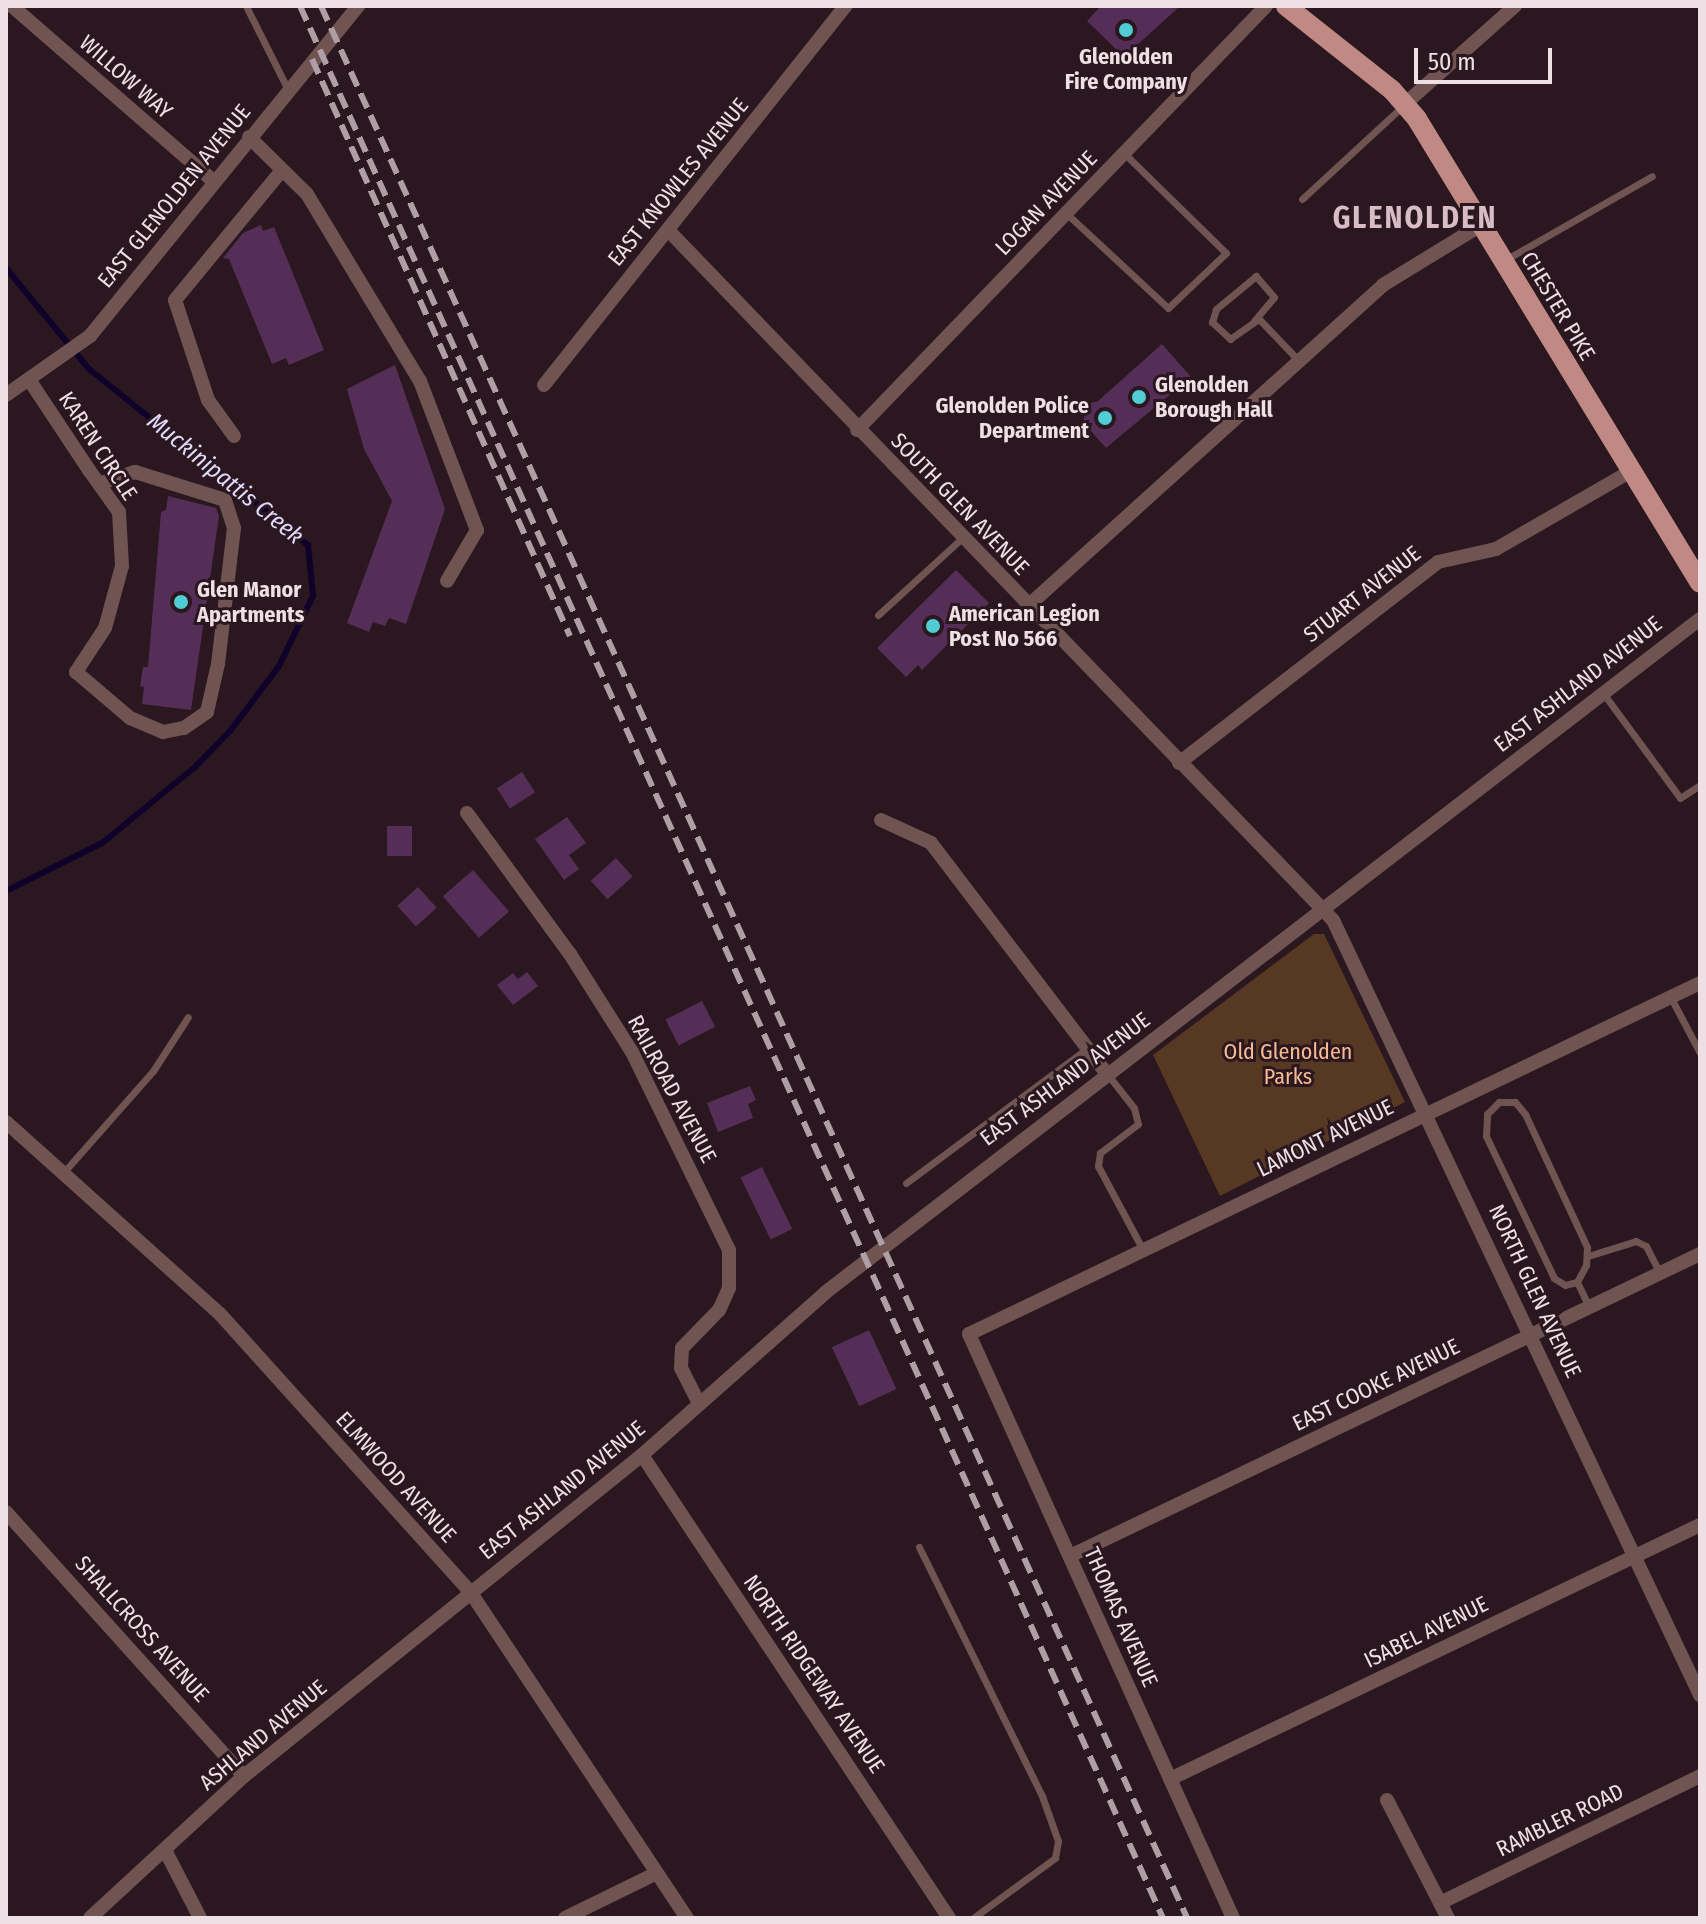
<!DOCTYPE html>
<html>
<head>
<meta charset="utf-8">
<style>
	body { margin:0 }
	#map { position:relative; width:1706px; height:1924px; overflow:hidden; background:#2b171f; font-family:"Fira Sans Condensed",sans-serif }
	div>[style] { position:absolute }
	.green>* { inset:0; background:#563823 }
	.stream>* { height:6px; margin:-3px; padding:0 3px; transform-origin:3px; border-radius:3px; background:#10012b }
	.building>* { inset:0; background:#542e57; transform-origin:0 0 }
	.lane>* { height:7px; margin:-3.5px; padding:0 3.5px; transform-origin:3.5px; border-radius:3.5px; background:#6f5451 }
	.street>* { height:14px; margin:-7px; padding:0 7px; transform-origin:7px; border-radius:7px; background:#6f5451 }
	.primary>* { height:20px; margin:-10px; padding:0 10px; transform-origin:10px; border-radius:10px; background:#c18984 }
	.rail>* { height:6px; margin-top:-3px; transform-origin:0; background:repeating-linear-gradient(90deg,#af9fa5 0 16px,transparent 0 24px) }
	.dots>* { width:22px; height:22px; translate:-50% -50%; box-sizing:border-box; border:4px solid #2b171f; border-radius:50% }
	span { translate:-50% -50%; white-space:nowrap; text-align:center; line-height:1.15; -webkit-text-stroke:6px #2b171f; paint-order:stroke }
	.poi-label { font-size:22px; color:#efe0e5; font-weight:700 }
	.left { translate:0 -50%; text-align:left }
	.right { translate:-100% -50%; text-align:right }
	.street-label { font-size:22px; color:#efe0e5 }
	.park-label { font-size:22px; color:#f8bb91 }
	.water-label { font-size:24px; color:#e0dafb; font-style:italic }
	.district-label { font-size:30px; color:#d8bcc6; font-weight:700; letter-spacing:2px }
	.frame { position:absolute; inset:0; border:8px solid #efe0e5; pointer-events:none }
	.scale { position:absolute; left:1414px; top:48px; width:138px; height:36px; box-sizing:border-box; border:4px solid #efe0e5; border-top:0; padding-left:10px; font-size:24px; line-height:28px; white-space:nowrap; color:#efe0e5; -webkit-text-stroke:6px #2b171f; paint-order:stroke }
</style>
</head>
<body>
<div id="map">
	<div class="green">
		<div style="clip-path:polygon(1314px 934px,1324px 934px,1405px 1102px,1220px 1196px,1153px 1055px)"></div>
	</div>
	<div class="stream">
		<div style="left:6px;top:268px;width:131px;rotate:50.6deg"></div>
		<div style="left:89px;top:369px;width:281px;rotate:38.8deg"></div>
		<div style="left:308px;top:545px;width:51px;rotate:84.4deg"></div>
		<div style="left:313px;top:596px;width:78px;rotate:115.9deg"></div>
		<div style="left:279px;top:666px;width:80px;rotate:126.9deg"></div>
		<div style="left:231px;top:730px;width:52px;rotate:134.2deg"></div>
		<div style="left:195px;top:767px;width:120px;rotate:140.7deg"></div>
		<div style="left:102px;top:843px;width:107px;rotate:153.4deg"></div>
	</div>
	<div class="building">
		<div style="clip-path:polygon(1101px 6px,1180px 6px,1124px 57px,1087px 21px)"></div>
		<div style="clip-path:polygon(261px 225px,263px 231px,274px 227px,324px 350px,289px 365px,286px 358px,272px 364px,229px 259px,223px 258px,243px 233px)"></div>
		<div style="clip-path:polygon(1162px 344px,1191px 377px,1106px 448px,1083px 422px,1087px 404px,1098px 401px)"></div>
		<div style="clip-path:polygon(395px 365px,445px 509px,406px 624px,389px 618px,385px 626px,373px 622px,369px 632px,347px 623px,392px 501px,364px 449px,347px 389px)"></div>
		<div style="clip-path:polygon(168px 496px,216px 508px,219px 516px,191px 710px,142px 704px,144px 687px,140px 686px,143px 667px,148px 667px,161px 512px,166px 510px)"></div>
		<div style="clip-path:polygon(956px 570px,989px 603px,922px 670px,918px 665px,906px 677px,877px 648px)"></div>
		<div style="left:522px;top:772px;width:24px;height:30px;rotate:57deg"></div>
		<div style="clip-path:polygon(567px 817px,586px 843px,569px 855px,579px 869px,564px 880px,535px 839px)"></div>
		<div style="left:387px;top:826px;width:25px;height:30px"></div>
		<div style="left:616px;top:858px;width:25px;height:34px;rotate:48deg"></div>
		<div style="left:473px;top:870px;width:55px;height:40px;rotate:49deg"></div>
		<div style="left:418px;top:887px;width:28px;height:28px;rotate:48deg"></div>
		<div style="clip-path:polygon(527px 972px,538px 986px,513px 1005px,497px 985px,513px 973px,518px 979px)"></div>
		<div style="left:702px;top:1001px;width:29px;height:41px;rotate:63deg"></div>
		<div style="clip-path:polygon(750px 1086px,756px 1100px,748px 1104px,753px 1118px,718px 1132px,707px 1103px)"></div>
		<div style="left:762px;top:1167px;width:69px;height:24px;rotate:64deg"></div>
		<div style="left:869px;top:1330px;width:65px;height:41px;rotate:65deg"></div>
	</div>
	<div class="lane">
		<div style="left:246px;top:6px;width:94px;rotate:63.4deg"></div>
		<div style="left:1302px;top:199px;width:139px;rotate:-42.7deg"></div>
		<div style="left:1067px;top:214px;width:138px;rotate:42.9deg"></div>
		<div style="left:1168px;top:308px;width:80px;rotate:-43.5deg"></div>
		<div style="left:1226px;top:253px;width:143px;rotate:-135.6deg"></div>
		<div style="left:1505px;top:260px;width:169px;rotate:-29.7deg"></div>
		<div style="left:1254px;top:321px;width:31px;rotate:-50deg"></div>
		<div style="left:1274px;top:297px;width:28px;rotate:-131deg"></div>
		<div style="left:1256px;top:276px;width:52px;rotate:140.5deg"></div>
		<div style="left:1216px;top:309px;width:14px;rotate:107deg"></div>
		<div style="left:1212px;top:322px;width:25px;rotate:43deg"></div>
		<div style="left:1230px;top:339px;width:35px;rotate:-35deg"></div>
		<div style="left:1259px;top:319px;width:58px;rotate:46.4deg"></div>
		<div style="left:878px;top:615px;width:114px;rotate:-42.5deg"></div>
		<div style="left:1603px;top:693px;width:130px;rotate:53.7deg"></div>
		<div style="left:1680px;top:798px;width:24px;rotate:-33deg"></div>
		<div style="left:1671px;top:998px;width:62px;rotate:62.2deg"></div>
		<div style="left:1108px;top:1075px;width:42px;rotate:51.8deg"></div>
		<div style="left:1134px;top:1108px;width:16px;rotate:76deg"></div>
		<div style="left:1138px;top:1124px;width:48px;rotate:142.7deg"></div>
		<div style="left:1100px;top:1153px;width:13px;rotate:99deg"></div>
		<div style="left:1098px;top:1166px;width:95px;rotate:61.8deg"></div>
		<div style="left:1499px;top:1102px;width:16px"></div>
		<div style="left:1515px;top:1102px;width:16px;rotate:50deg"></div>
		<div style="left:1525px;top:1114px;width:147px;rotate:65deg"></div>
		<div style="left:1587px;top:1247px;width:18px;rotate:93deg"></div>
		<div style="left:1586px;top:1265px;width:19px;rotate:118deg"></div>
		<div style="left:1577px;top:1282px;width:12px;rotate:166deg"></div>
		<div style="left:1565px;top:1285px;width:13px;rotate:-148deg"></div>
		<div style="left:1554px;top:1278px;width:157px;rotate:-115.6deg"></div>
		<div style="left:1486px;top:1136px;width:22px;rotate:-87deg"></div>
		<div style="left:1487px;top:1114px;width:17px;rotate:-45deg"></div>
		<div style="left:63px;top:1173px;width:136px;rotate:-48.6deg"></div>
		<div style="left:153px;top:1071px;width:64px;rotate:-57.1deg"></div>
		<div style="left:906px;top:1183px;width:227px;rotate:-36.6deg"></div>
		<div style="left:1588px;top:1256px;width:50px;rotate:-17.4deg"></div>
		<div style="left:1636px;top:1241px;width:11px;rotate:27deg"></div>
		<div style="left:1646px;top:1246px;width:31px;rotate:63deg"></div>
		<div style="left:1577px;top:1282px;width:28px;rotate:64deg"></div>
		<div style="left:919px;top:1547px;width:278px;rotate:63.7deg"></div>
		<div style="left:1042px;top:1796px;width:48px;rotate:70.4deg"></div>
		<div style="left:1058px;top:1841px;width:17px;rotate:100deg"></div>
		<div style="left:1055px;top:1858px;width:102px;rotate:143.8deg"></div>
	</div>
	<div class="street">
		<div style="left:12px;top:6px;width:265px;rotate:41deg"></div>
		<div style="left:1406px;top:103px;width:146px;rotate:-41.7deg"></div>
		<div style="left:249px;top:137px;width:81px;rotate:44.5deg"></div>
		<div style="left:307px;top:194px;width:218px;rotate:58.9deg"></div>
		<div style="left:420px;top:381px;width:160px;rotate:69.1deg"></div>
		<div style="left:477px;top:530px;width:59px;rotate:120.5deg"></div>
		<div style="left:668px;top:230px;width:958px;rotate:46.06deg"></div>
		<div style="left:1333px;top:920px;width:858px;rotate:64.66deg"></div>
		<div style="left:30px;top:381px;width:107px;rotate:56.5deg"></div>
		<div style="left:89px;top:470px;width:52px;rotate:54.5deg"></div>
		<div style="left:119px;top:512px;width:54px;rotate:86.8deg"></div>
		<div style="left:122px;top:566px;width:64px;rotate:105.3deg"></div>
		<div style="left:105px;top:628px;width:53px;rotate:123.4deg"></div>
		<div style="left:76px;top:672px;width:71px;rotate:40.4deg"></div>
		<div style="left:130px;top:718px;width:36px;rotate:23deg"></div>
		<div style="left:163px;top:732px;width:21px;rotate:-11deg"></div>
		<div style="left:184px;top:728px;width:28px;rotate:-35deg"></div>
		<div style="left:207px;top:712px;width:49px;rotate:-77.1deg"></div>
		<div style="left:218px;top:664px;width:137px;rotate:-83.3deg"></div>
		<div style="left:234px;top:528px;width:29px;rotate:-108deg"></div>
		<div style="left:225px;top:500px;width:94px;rotate:-162.7deg"></div>
		<div style="left:135px;top:472px;width:38px;rotate:162deg"></div>
		<div style="left:544px;top:385px;width:485px;rotate:-51.5deg"></div>
		<div style="left:6px;top:395px;width:103px;rotate:-35.1deg"></div>
		<div style="left:90px;top:336px;width:425px;rotate:-50.9deg"></div>
		<div style="left:857px;top:430px;width:589px;rotate:-46.03deg"></div>
		<div style="left:234px;top:436px;width:44px;rotate:-125.8deg"></div>
		<div style="left:208px;top:400px;width:105px;rotate:-108.3deg"></div>
		<div style="left:175px;top:300px;width:168px;rotate:-50.5deg"></div>
		<div style="left:1028px;top:606px;width:479px;rotate:-42.1deg"></div>
		<div style="left:1383px;top:285px;width:115px;rotate:-31.5deg"></div>
		<div style="left:1179px;top:763px;width:328px;rotate:-37.8deg"></div>
		<div style="left:1438px;top:562px;width:59px;rotate:-12.6deg"></div>
		<div style="left:1496px;top:549px;width:156px;rotate:-30deg"></div>
		<div style="left:467px;top:813px;width:175px;rotate:53.9deg"></div>
		<div style="left:570px;top:954px;width:116px;rotate:57.7deg"></div>
		<div style="left:632px;top:1052px;width:220px;rotate:63.9deg"></div>
		<div style="left:729px;top:1250px;width:38px;rotate:90deg"></div>
		<div style="left:729px;top:1288px;width:24px;rotate:114deg"></div>
		<div style="left:719px;top:1310px;width:53px;rotate:134.2deg"></div>
		<div style="left:682px;top:1348px;width:20px;rotate:93deg"></div>
		<div style="left:681px;top:1368px;width:38px;rotate:63deg"></div>
		<div style="left:881px;top:820px;width:55px;rotate:24.7deg"></div>
		<div style="left:931px;top:843px;width:292px;rotate:52.7deg"></div>
		<div style="left:6px;top:1122px;width:288px;rotate:41.9deg"></div>
		<div style="left:220px;top:1314px;width:375px;rotate:48deg"></div>
		<div style="left:471px;top:1593px;width:390px;rotate:56.4deg"></div>
		<div style="left:642px;top:1455px;width:556px;rotate:56.45deg"></div>
		<div style="left:6px;top:1512px;width:355px;rotate:48deg"></div>
		<div style="left:1070px;top:1556px;width:699px;rotate:-25.61deg"></div>
		<div style="left:1170px;top:1779px;width:588px;rotate:-25.61deg"></div>
		<div style="left:1387px;top:1800px;width:133px;rotate:62.7deg"></div>
		<div style="left:166px;top:1852px;width:74px;rotate:62.7deg"></div>
		<div style="left:1440px;top:1903px;width:289px;rotate:-26deg"></div>
		<div style="left:90px;top:1918px;width:209px;rotate:-42.7deg"></div>
		<div style="left:244px;top:1776px;width:511px;rotate:-38.89deg"></div>
		<div style="left:642px;top:1455px;width:246px;rotate:-41.5deg"></div>
		<div style="left:826px;top:1292px;width:1103px;rotate:-37.6deg"></div>
		<div style="left:565px;top:1918px;width:100px;rotate:-26.1deg"></div>
		<div style="left:1233px;top:1918px;width:641px;rotate:-114.33deg"></div>
		<div style="left:969px;top:1334px;width:811px;rotate:-25.65deg"></div>
	</div>
	<div class="primary">
		<div style="left:1286px;top:6px;width:135px;rotate:38.4deg"></div>
		<div style="left:1392px;top:90px;width:38px;rotate:49deg"></div>
		<div style="left:1417px;top:119px;width:543px;rotate:58.62deg"></div>
	</div>
	<div class="rail">
		<div style="left:300px;top:6px;width:2098px;rotate:65.71deg"></div>
		<div style="left:321px;top:6px;width:2099px;rotate:65.63deg"></div>
		<div style="left:312px;top:59px;width:632px;rotate:65.91deg"></div>
	</div>
	<div class="dots">
		<div style="left:1126px;top:30px;background:#51ccd4"></div>
		<div style="left:1139px;top:397px;background:#51ccd4"></div>
		<div style="left:1105px;top:418px;background:#51ccd4"></div>
		<div style="left:181px;top:602px;background:#51ccd4"></div>
		<div style="left:933px;top:626px;background:#51ccd4"></div>
	</div>
	<div class="poi-label">
		<span style="left:1126px;top:69px">Glenolden<br>Fire Company</span>
		<span class="left" style="left:1155px;top:397px">Glenolden<br>Borough Hall</span>
		<span class="right" style="left:1089px;top:418px">Glenolden Police<br>Department</span>
		<span class="left" style="left:197px;top:602px">Glen Manor<br>Apartments</span>
		<span class="left" style="left:949px;top:626px">American Legion<br>Post No 566</span>
	</div>
	<div class="street-label">
		<span style="left:126px;top:77px;rotate:41deg">WILLOW WAY</span>
		<span style="left:678px;top:182px;rotate:-51deg">EAST KNOWLES AVENUE</span>
		<span style="left:174px;top:196px;rotate:-51deg">EAST GLENOLDEN AVENUE</span>
		<span style="left:1046px;top:203px;rotate:-46deg">LOGAN AVENUE</span>
		<span style="left:1558px;top:306px;rotate:59deg">CHESTER PIKE</span>
		<span style="left:98px;top:446px;rotate:57deg">KAREN CIRCLE</span>
		<span style="left:960px;top:504px;rotate:46deg">SOUTH GLEN AVENUE</span>
		<span style="left:1362px;top:594px;rotate:-38deg">STUART AVENUE</span>
		<span style="left:1578px;top:684px;rotate:-38deg">EAST ASHLAND AVENUE</span>
		<span style="left:1065px;top:1079px;rotate:-37deg">EAST ASHLAND AVENUE</span>
		<span style="left:672px;top:1089px;rotate:62deg">RAILROAD AVENUE</span>
		<span style="left:1325px;top:1138px;rotate:-26deg">LAMONT AVENUE</span>
		<span style="left:1535px;top:1291px;rotate:65deg">NORTH GLEN AVENUE</span>
		<span style="left:1376px;top:1385px;rotate:-26deg">EAST COOKE AVENUE</span>
		<span style="left:396px;top:1477px;rotate:48deg">ELMWOOD AVENUE</span>
		<span style="left:562px;top:1490px;rotate:-39deg">EAST ASHLAND AVENUE</span>
		<span style="left:1121px;top:1617px;rotate:66deg">THOMAS AVENUE</span>
		<span style="left:142px;top:1629px;rotate:48deg">SHALLCROSS AVENUE</span>
		<span style="left:1426px;top:1632px;rotate:-26deg">ISABEL AVENUE</span>
		<span style="left:814px;top:1674px;rotate:56deg">NORTH RIDGEWAY AVENUE</span>
		<span style="left:263px;top:1735px;rotate:-40deg">ASHLAND AVENUE</span>
		<span style="left:1560px;top:1820px;rotate:-26deg">RAMBLER ROAD</span>
	</div>
	<div class="park-label">
		<span style="left:1288px;top:1064px">Old Glenolden<br>Parks</span>
	</div>
	<div class="water-label">
		<span style="left:225px;top:479px;rotate:39deg">Muckinipattis Creek</span>
	</div>
	<div class="district-label">
		<span style="left:1415px;top:218px">GLENOLDEN</span>
	</div>
	<div class="frame"></div>
	<div class="scale">50 m</div>
</div>
</body>
</html>
